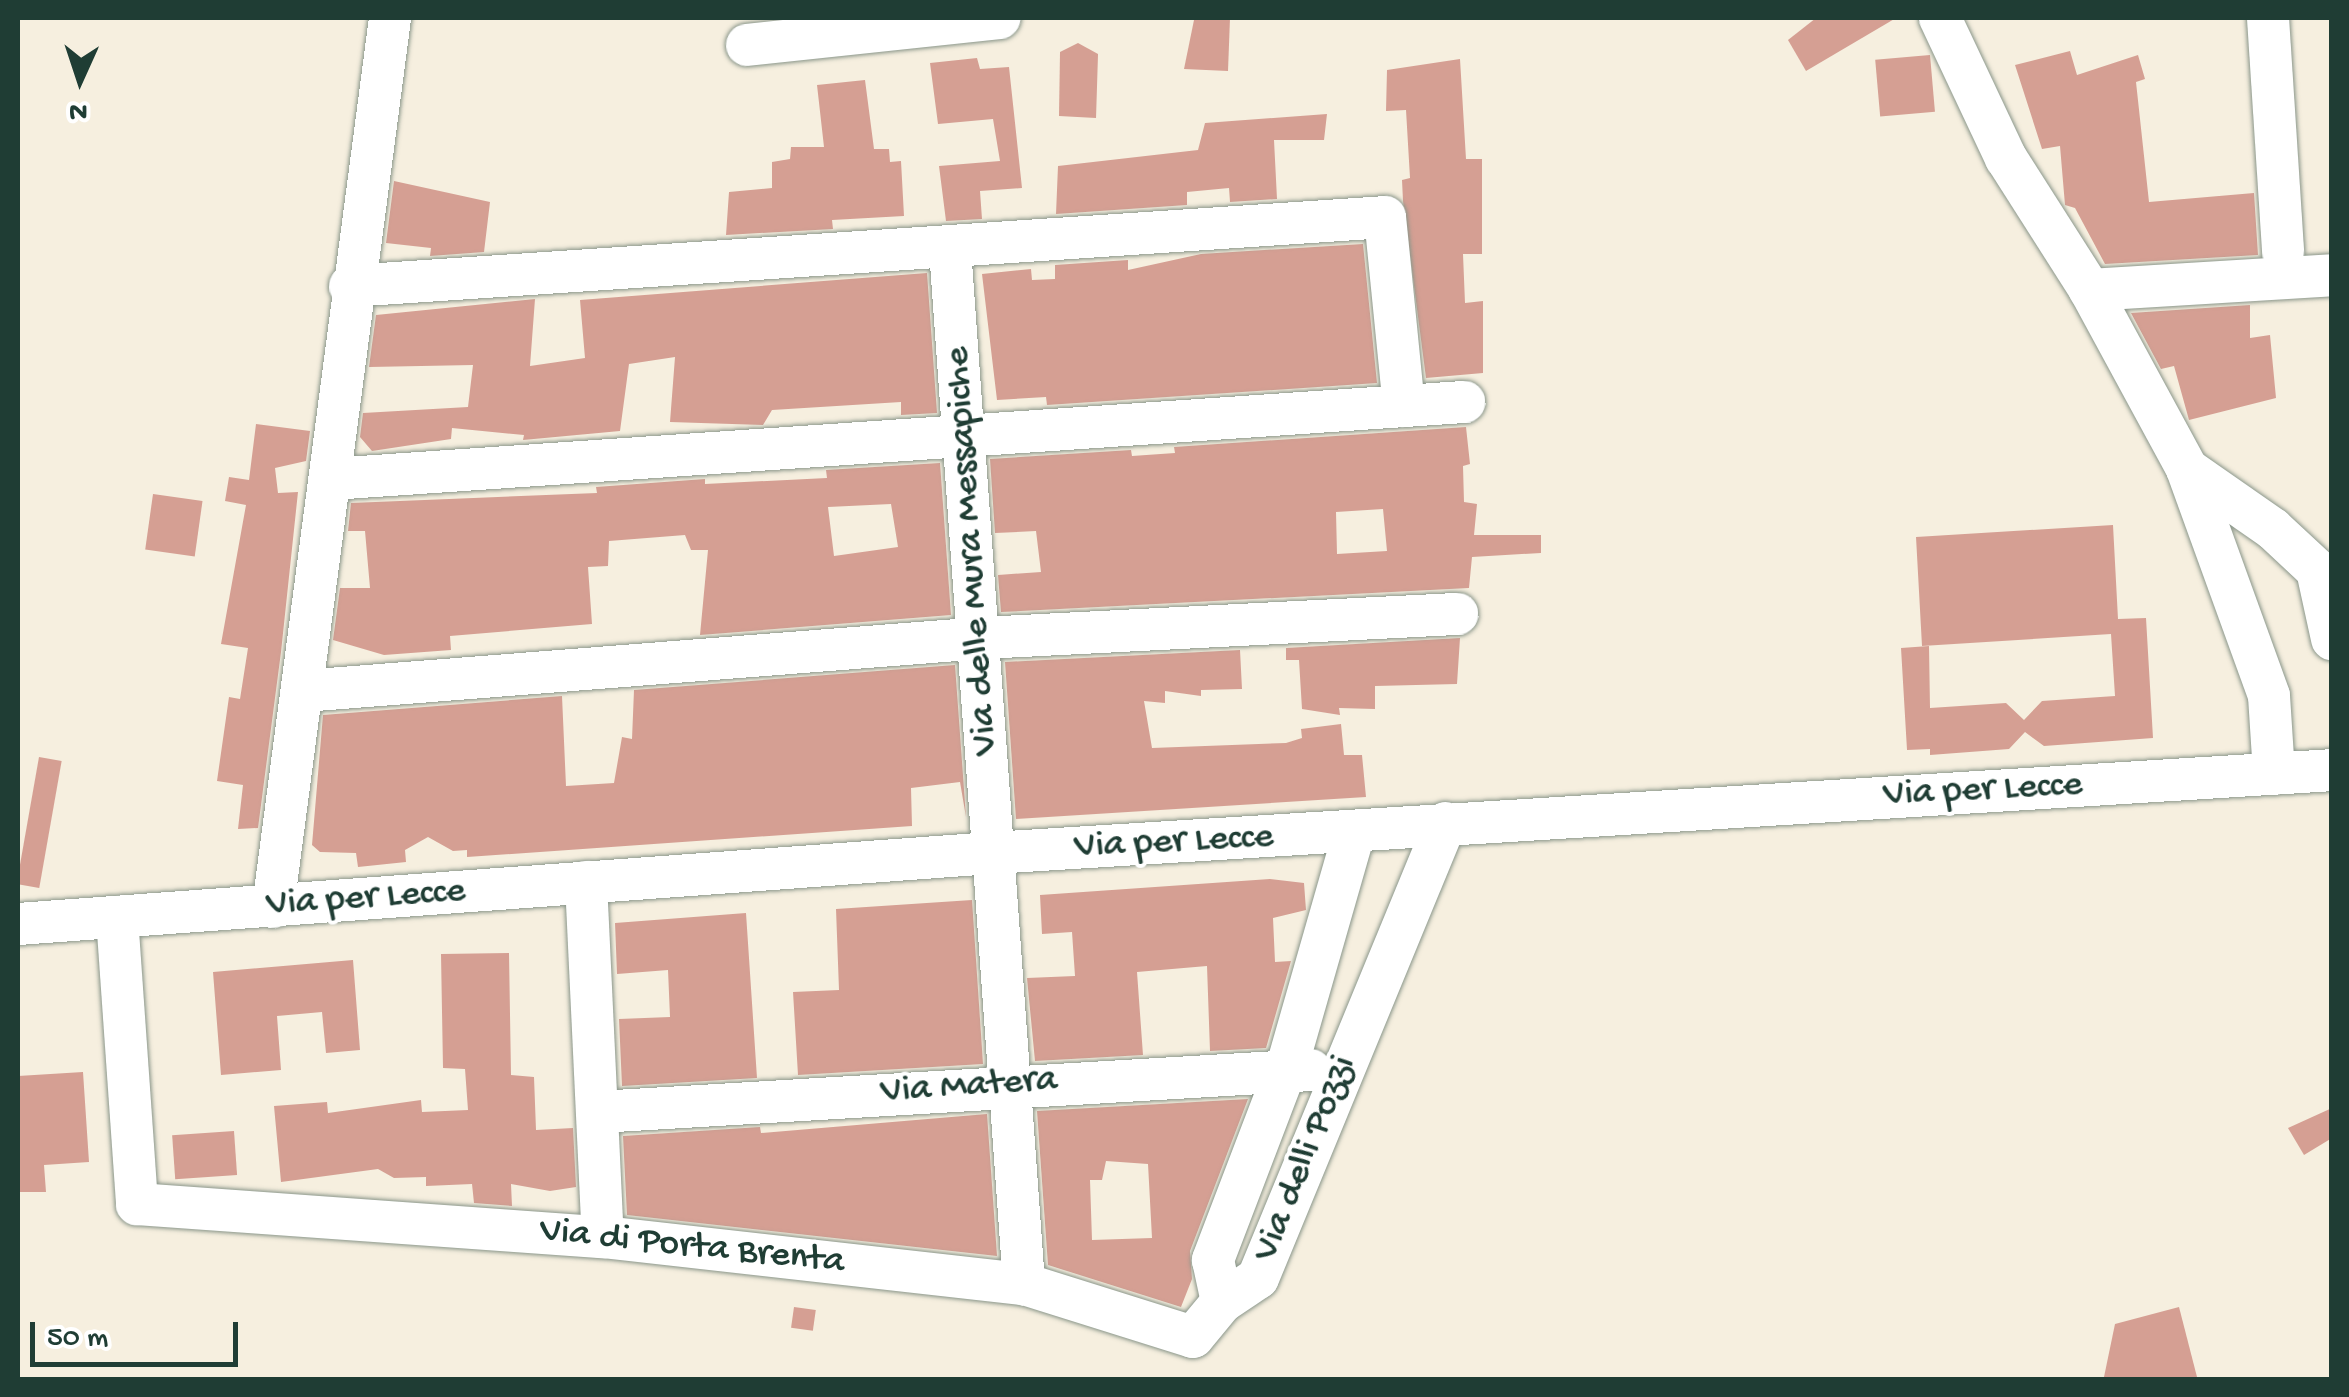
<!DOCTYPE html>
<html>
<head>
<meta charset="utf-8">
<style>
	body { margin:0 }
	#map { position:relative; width:2349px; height:1397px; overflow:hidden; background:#f6efdf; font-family:"Gochi Hand",sans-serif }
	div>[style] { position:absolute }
	.building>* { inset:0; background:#d59f93; transform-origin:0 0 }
	.roads { filter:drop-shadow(0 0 2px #8a968a) drop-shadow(0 0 2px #8a968a) }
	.minor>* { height:42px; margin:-21px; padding:0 21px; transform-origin:21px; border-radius:21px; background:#fff }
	span { translate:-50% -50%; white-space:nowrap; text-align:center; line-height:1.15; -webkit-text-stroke:8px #fff; paint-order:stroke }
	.street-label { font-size:38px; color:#1f3d34 }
	.frame { position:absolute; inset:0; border:20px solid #1f3d34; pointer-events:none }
	.north { position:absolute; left:30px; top:30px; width:100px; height:100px; -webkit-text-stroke:8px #fff; paint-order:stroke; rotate:183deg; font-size:28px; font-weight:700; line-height:40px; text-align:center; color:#1f3d34 }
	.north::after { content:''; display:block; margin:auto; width:35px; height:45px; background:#1f3d34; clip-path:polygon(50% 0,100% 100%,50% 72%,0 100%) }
	.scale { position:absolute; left:30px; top:1322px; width:208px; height:45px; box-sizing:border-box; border:5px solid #1f3d34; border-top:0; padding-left:12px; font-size:30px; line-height:35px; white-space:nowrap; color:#1f3d34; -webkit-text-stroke:8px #fff; paint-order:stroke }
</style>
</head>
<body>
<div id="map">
	<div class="building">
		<div style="clip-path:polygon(1230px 18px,1228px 71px,1184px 69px,1194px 20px)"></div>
		<div style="clip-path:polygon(1816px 18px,1896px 18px,1806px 71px,1788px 40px)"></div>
		<div style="clip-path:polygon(1078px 43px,1098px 54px,1096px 118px,1059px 116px,1060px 52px)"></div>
		<div style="clip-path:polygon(2070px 51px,2077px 75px,2138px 55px,2145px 79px,2136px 82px,2149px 202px,2254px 193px,2258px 255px,2105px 264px,2075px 208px,2065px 205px,2060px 146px,2042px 149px,2015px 65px)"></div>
		<div style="left:1930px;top:55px;width:57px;height:55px;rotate:85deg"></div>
		<div style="clip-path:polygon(977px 58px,980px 69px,1009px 67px,1022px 188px,980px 191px,982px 219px,946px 221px,939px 166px,1000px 161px,993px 119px,938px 124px,930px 63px)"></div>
		<div style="clip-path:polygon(1460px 59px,1466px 159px,1482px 159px,1482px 254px,1463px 254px,1465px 303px,1483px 301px,1483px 373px,1426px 378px,1403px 201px,1402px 180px,1410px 178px,1406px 110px,1386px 111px,1387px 70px)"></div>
		<div style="clip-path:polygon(865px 80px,874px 149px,889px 149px,890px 162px,901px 161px,904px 216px,832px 220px,833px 229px,726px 235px,729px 192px,772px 188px,772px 162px,790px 159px,791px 147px,824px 147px,817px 85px)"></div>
		<div style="clip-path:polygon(1327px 114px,1324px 140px,1274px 140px,1277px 199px,1230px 202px,1229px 188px,1187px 192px,1187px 205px,1056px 214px,1058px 166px,1198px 150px,1205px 123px)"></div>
		<div style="clip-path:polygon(394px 181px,490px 202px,484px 252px,430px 256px,431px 248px,386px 243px)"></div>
		<div style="clip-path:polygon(1363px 244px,1377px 383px,1047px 405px,1046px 397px,997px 400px,982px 274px,1031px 269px,1032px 280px,1055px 279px,1055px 265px,1128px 260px,1128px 270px,1201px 254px)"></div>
		<div style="clip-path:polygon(927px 273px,937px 413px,901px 415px,901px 402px,772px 410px,763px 425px,670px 422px,675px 357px,629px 364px,620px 431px,523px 440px,524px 435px,452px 428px,451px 439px,372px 451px,360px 437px,363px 413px,468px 407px,473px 365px,369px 367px,376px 315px,535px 299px,530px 366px,585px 358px,580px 300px)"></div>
		<div style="clip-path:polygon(2250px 305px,2250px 338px,2270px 335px,2276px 398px,2189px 420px,2174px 366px,2161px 369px,2131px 313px)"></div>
		<div style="clip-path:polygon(256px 424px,310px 431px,306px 461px,275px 468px,278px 493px,298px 492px,281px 652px,258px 828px,238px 829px,243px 785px,217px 781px,229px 697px,240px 699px,248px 648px,221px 644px,246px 505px,225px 501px,229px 477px,249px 480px)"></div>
		<div style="clip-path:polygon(evenodd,1466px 427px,1470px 464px,1463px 466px,1464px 502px,1477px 504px,1474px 535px,1541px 535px,1541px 553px,1472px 557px,1469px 588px,1001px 612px,998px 575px,1041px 572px,1036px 531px,995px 533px,990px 459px,1131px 450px,1132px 456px,1175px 453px,1174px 447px,1466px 427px,1383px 509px,1387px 551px,1337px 554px,1336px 512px,1383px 509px)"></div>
		<div style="clip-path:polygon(evenodd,940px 463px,951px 615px,700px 635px,708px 550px,691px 550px,685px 535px,609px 541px,608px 566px,588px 567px,592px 624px,450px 636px,451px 650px,384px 655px,333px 640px,340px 588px,370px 588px,365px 531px,348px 531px,351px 503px,597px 493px,596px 487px,705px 479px,705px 484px,827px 478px,826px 470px,940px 463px,891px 504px,898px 547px,834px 556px,828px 507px,891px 504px)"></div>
		<div style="left:153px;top:494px;width:50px;height:56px;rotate:8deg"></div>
		<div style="clip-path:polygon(2113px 525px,2118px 619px,2146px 618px,2153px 738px,2044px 746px,2025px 732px,2009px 749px,1930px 755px,1930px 749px,1907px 750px,1901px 648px,1929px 646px,1930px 708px,2006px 703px,2024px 720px,2042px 701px,2115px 696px,2111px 634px,1922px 646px,1916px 537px)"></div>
		<div style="clip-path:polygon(1460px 638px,1457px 684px,1375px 686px,1375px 709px,1339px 708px,1340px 715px,1302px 709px,1299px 660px,1286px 660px,1286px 648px)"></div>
		<div style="clip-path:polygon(1240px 650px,1242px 689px,1201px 690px,1201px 696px,1165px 691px,1165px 703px,1144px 701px,1152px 748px,1286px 743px,1302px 738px,1301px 729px,1341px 724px,1344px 755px,1362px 755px,1366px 797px,1016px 819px,1005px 662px)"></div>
		<div style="clip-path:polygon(955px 665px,966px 817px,960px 782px,911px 788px,912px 826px,467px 857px,467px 850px,453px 851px,428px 837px,405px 850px,406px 862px,358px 867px,356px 853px,320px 852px,312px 845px,323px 715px,562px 696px,566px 786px,614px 783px,622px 737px,632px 739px,634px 690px)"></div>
		<div style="left:39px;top:757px;width:23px;height:129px;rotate:10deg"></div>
		<div style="clip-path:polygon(1270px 879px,1304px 883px,1306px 910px,1273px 918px,1275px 962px,1291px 961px,1266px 1048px,1210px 1051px,1207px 966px,1137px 972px,1143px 1055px,1035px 1061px,1027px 978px,1075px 976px,1072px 932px,1042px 934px,1040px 895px)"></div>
		<div style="clip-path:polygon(972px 900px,983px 1064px,798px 1075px,793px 992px,839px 990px,836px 909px)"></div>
		<div style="clip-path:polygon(746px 913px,757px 1078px,622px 1086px,619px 1019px,670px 1017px,668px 970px,617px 974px,615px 923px)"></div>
		<div style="clip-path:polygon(509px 953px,511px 1075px,534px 1077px,536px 1130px,573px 1128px,576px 1187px,550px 1191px,511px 1184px,512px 1206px,474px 1203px,472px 1184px,426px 1186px,426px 1177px,394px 1178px,378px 1169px,281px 1182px,274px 1106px,327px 1102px,328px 1113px,421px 1100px,422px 1112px,468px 1110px,465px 1069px,443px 1068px,441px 954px)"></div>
		<div style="clip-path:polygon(353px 960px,360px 1050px,326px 1053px,322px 1012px,277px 1016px,281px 1070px,221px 1075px,213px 972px)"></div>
		<div style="clip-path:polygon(83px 1072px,89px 1162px,44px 1165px,46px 1192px,18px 1192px,18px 1076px)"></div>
		<div style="clip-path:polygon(evenodd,1248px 1099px,1190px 1251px,1192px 1279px,1181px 1307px,1048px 1265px,1037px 1111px,1248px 1099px,1106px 1161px,1148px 1164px,1152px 1238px,1092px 1240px,1090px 1180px,1102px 1180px,1106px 1161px)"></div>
		<div style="clip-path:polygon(2332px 1108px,2332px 1138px,2304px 1155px,2288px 1128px)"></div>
		<div style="clip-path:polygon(987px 1114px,997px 1256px,627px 1215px,623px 1136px,760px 1127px,761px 1133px)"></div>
		<div style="left:234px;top:1131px;width:44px;height:62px;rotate:86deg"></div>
		<div style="left:794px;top:1307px;width:22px;height:21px;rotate:8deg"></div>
		<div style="clip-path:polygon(2179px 1307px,2197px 1377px,2104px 1377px,2115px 1324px)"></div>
	</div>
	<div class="roads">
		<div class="minor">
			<div style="left:1940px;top:18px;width:155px;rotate:64.8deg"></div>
			<div style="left:2006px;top:158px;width:156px;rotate:57.5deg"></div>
			<div style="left:2090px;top:290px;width:204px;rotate:61.5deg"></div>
			<div style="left:2187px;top:469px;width:241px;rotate:70.1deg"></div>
			<div style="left:2269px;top:696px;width:78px;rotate:86.3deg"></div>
			<div style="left:2268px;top:18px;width:234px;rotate:86.3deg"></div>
			<div style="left:747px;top:45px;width:254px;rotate:-6.1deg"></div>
			<div style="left:950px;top:249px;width:1038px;rotate:85.91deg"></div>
			<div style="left:350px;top:286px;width:1037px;rotate:-3.81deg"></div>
			<div style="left:1385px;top:217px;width:190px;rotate:84.3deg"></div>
			<div style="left:2090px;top:290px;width:242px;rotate:-3.5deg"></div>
			<div style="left:2187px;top:469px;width:105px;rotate:34.9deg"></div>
			<div style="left:2273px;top:529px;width:60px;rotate:43deg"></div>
			<div style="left:2317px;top:570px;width:71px;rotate:77.7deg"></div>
			<div style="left:331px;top:479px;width:1136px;rotate:-3.89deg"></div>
			<div style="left:303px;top:691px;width:681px;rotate:-4.46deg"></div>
			<div style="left:982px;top:638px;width:476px;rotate:-2.9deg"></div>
			<div style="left:1354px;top:833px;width:242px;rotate:106deg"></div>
			<div style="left:1287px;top:1066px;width:208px;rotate:110.9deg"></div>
			<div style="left:1213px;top:1260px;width:43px;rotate:77.9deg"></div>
			<div style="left:1222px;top:1302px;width:43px;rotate:-33.7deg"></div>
			<div style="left:1258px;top:1278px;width:492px;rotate:-67.6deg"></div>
			<div style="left:586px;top:882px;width:355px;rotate:87.3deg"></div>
			<div style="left:273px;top:907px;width:897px;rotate:-82.5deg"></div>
			<div style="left:117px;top:917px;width:288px;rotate:86deg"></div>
			<div style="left:137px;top:1204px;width:467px;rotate:4.1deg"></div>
			<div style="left:603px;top:1237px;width:424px;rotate:6.4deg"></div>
			<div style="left:1024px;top:1284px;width:177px;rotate:17.4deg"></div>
			<div style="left:1193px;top:1337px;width:45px;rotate:-50.4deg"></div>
			<div style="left:18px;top:924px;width:977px;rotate:-4.17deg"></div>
			<div style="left:992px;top:853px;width:1343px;rotate:-3.54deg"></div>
			<div style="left:598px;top:1112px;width:714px;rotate:-3.37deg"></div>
		</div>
	</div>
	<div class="street-label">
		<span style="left:973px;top:551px;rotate:-94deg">Via delle Mura Messapiche</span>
		<span style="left:1983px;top:791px;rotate:-3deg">Via per Lecce</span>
		<span style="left:1174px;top:843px;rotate:-3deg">Via per Lecce</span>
		<span style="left:366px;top:899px;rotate:-4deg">Via per Lecce</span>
		<span style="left:969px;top:1087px;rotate:-4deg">Via Matera</span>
		<span style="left:1306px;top:1159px;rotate:-68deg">Via delli Pozzi</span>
		<span style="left:692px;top:1248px;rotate:6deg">Via di Porta Brenta</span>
	</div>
	<div class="frame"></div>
	<div class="north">N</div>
	<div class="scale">50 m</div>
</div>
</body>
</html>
